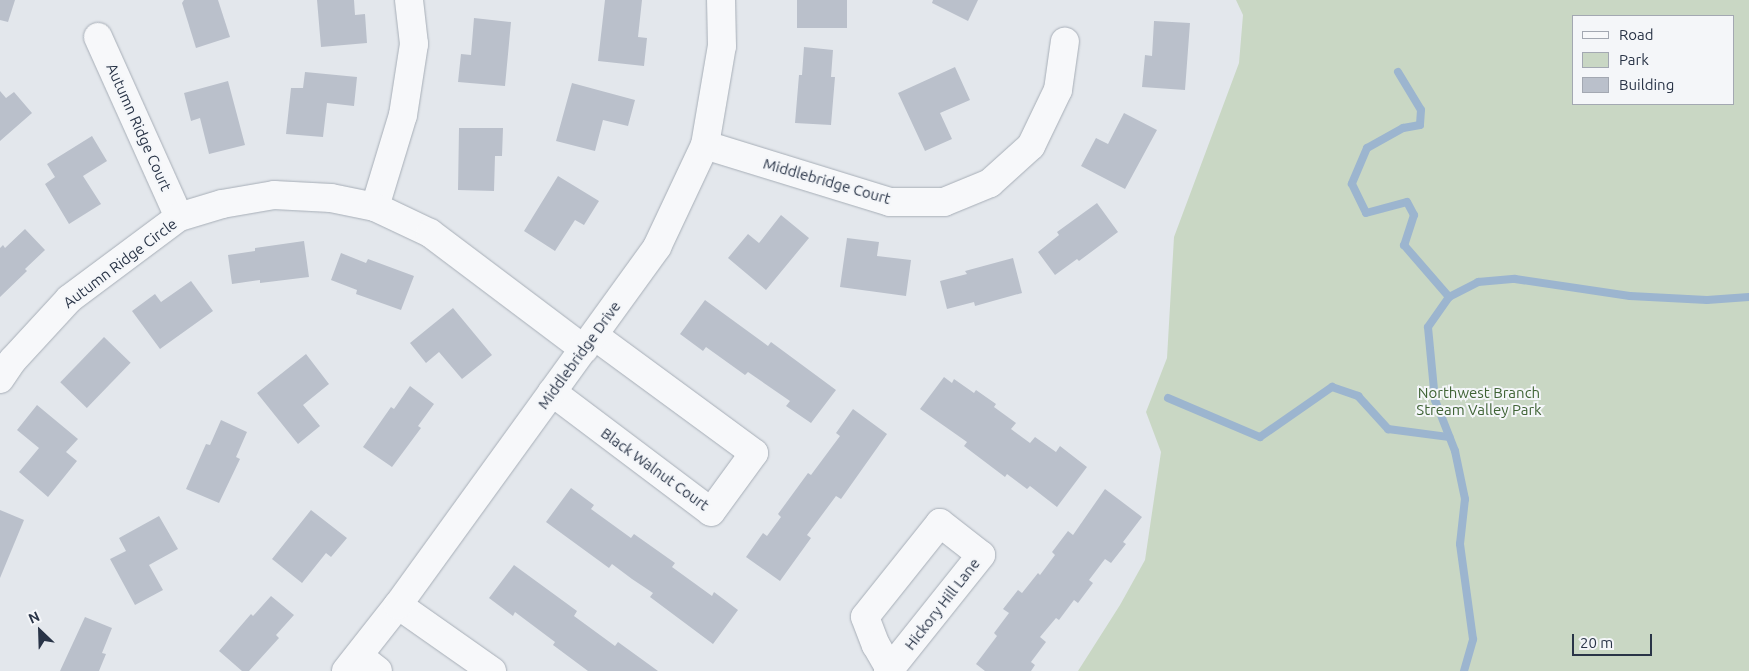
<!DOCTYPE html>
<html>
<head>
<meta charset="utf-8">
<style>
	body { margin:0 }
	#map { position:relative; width:1749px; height:671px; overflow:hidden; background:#e3e7ec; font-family:Ubuntu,sans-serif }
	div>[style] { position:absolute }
	.green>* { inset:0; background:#c9d7c4 }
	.stream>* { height:8px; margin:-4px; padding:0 4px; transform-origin:4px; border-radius:4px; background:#9cb5cf }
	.building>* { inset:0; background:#bac0cb; transform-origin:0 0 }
	.roads { filter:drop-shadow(0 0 1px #a7aeb7) drop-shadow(0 0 1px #a7aeb7) }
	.street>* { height:28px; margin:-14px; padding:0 14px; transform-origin:14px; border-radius:14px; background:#f7f8fa }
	span { translate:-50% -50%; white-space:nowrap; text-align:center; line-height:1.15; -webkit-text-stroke:4px #f4f6f9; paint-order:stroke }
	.street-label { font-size:15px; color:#293447 }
	.park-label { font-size:15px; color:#3f6335 }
	.legend { position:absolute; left:1572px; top:15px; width:162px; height:90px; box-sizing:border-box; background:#f4f6f9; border:1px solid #a3a8b2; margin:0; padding:6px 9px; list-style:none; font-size:15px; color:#293447 }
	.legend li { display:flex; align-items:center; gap:10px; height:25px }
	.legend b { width:25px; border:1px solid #a3a8b2 }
	.north { position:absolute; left:15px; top:606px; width:50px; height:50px; -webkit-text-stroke:4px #f4f6f9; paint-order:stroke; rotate:336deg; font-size:14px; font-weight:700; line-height:20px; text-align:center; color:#293447 }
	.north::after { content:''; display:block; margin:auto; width:18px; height:22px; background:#293447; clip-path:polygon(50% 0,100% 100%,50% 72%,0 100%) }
	.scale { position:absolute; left:1572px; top:634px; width:80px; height:22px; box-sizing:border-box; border:2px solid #293447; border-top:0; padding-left:6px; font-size:15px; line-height:18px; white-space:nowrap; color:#293447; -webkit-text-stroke:4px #f4f6f9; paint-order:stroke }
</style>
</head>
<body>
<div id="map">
	<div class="green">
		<div style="clip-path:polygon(evenodd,1236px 0,1749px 0,1749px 671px,1078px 671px,1120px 605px,1145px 560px,1161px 452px,1146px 412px,1167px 358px,1174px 237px,1239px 63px,1243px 15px,1236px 0,1733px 16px,1733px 104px,1573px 104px,1573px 16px,1733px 16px)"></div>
	</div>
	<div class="stream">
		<div style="left:1398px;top:72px;width:44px;rotate:58.8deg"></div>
		<div style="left:1421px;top:110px;width:15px;rotate:94deg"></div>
		<div style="left:1420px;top:125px;width:17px;rotate:170deg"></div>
		<div style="left:1403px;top:128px;width:41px;rotate:150.9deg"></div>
		<div style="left:1367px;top:148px;width:39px;rotate:113deg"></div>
		<div style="left:1352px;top:184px;width:32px;rotate:64deg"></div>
		<div style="left:1366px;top:213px;width:42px;rotate:-15deg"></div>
		<div style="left:1407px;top:202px;width:15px;rotate:62deg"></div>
		<div style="left:1414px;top:215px;width:32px;rotate:108deg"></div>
		<div style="left:1404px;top:245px;width:69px;rotate:49.1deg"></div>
		<div style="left:1168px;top:398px;width:100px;rotate:23deg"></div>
		<div style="left:1260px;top:437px;width:88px;rotate:-34.8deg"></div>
		<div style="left:1332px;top:387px;width:28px;rotate:19deg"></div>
		<div style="left:1358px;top:396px;width:45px;rotate:47.7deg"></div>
		<div style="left:1388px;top:429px;width:62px;rotate:7.5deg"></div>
		<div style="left:1464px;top:671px;width:33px;rotate:-74deg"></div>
		<div style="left:1473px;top:639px;width:96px;rotate:-97.8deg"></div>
		<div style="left:1460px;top:544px;width:45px;rotate:-83.7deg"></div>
		<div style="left:1465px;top:499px;width:49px;rotate:-101.8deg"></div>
		<div style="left:1455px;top:451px;width:55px;rotate:-111.4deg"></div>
		<div style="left:1435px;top:400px;width:73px;rotate:-95.5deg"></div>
		<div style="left:1428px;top:327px;width:37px;rotate:-55deg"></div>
		<div style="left:1449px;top:297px;width:33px;rotate:-27deg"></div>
		<div style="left:1478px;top:282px;width:37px;rotate:-5deg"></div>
		<div style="left:1515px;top:279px;width:116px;rotate:8.4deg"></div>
		<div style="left:1630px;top:296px;width:77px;rotate:3deg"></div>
		<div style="left:1707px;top:300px;width:42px;rotate:-4.1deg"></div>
	</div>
	<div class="building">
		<div style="clip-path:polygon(0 0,15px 0,8px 22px,0 20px)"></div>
		<div style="clip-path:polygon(184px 0,218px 0,230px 37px,196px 48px,182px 3px)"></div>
		<div style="clip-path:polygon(317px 0,354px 0,355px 15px,365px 14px,367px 43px,321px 47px)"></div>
		<div style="clip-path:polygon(605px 0,642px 0,638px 37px,647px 38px,644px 66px,598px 61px)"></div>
		<div style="left:797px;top:0;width:50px;height:28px"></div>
		<div style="clip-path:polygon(933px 0,978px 0,968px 21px,932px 3px)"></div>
		<div style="clip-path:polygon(474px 18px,511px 22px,505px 86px,458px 82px,461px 54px,471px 55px)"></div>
		<div style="clip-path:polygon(1154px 21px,1190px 23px,1185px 90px,1142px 87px,1145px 55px,1152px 56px)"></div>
		<div style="clip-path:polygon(804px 47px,833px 50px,831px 77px,835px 77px,831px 125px,795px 123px,799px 75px,802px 75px)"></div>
		<div style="clip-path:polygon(955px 67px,970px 100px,940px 113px,952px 139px,925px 151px,898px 93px)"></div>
		<div style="clip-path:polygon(305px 72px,357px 77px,354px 106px,327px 103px,323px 137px,286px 134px,291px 88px,303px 88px)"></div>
		<div style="clip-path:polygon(228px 81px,245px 145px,209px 154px,200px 118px,191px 121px,184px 93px)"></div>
		<div style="clip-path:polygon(572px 83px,635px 100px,628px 126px,603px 120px,595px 151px,556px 141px)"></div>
		<div style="clip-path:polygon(0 91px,6px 98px,14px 92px,32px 113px,0 141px)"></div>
		<div style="clip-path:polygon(1124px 113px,1157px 130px,1125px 189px,1081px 166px,1096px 138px,1108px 144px)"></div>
		<div style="clip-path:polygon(459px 128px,503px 128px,502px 156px,495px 156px,494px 191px,458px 190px)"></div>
		<div style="clip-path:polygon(92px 136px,107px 161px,83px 176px,101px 204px,69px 224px,45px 184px,55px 177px,47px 164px)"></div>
		<div style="clip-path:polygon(558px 176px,599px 201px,584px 225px,575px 220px,555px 251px,524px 231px)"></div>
		<div style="clip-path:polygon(1097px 203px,1118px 232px,1079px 261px,1077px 259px,1055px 275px,1038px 252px,1059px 235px,1057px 232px)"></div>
		<div style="clip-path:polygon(781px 215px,809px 238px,766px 290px,728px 258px,748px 234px,759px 243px)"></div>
		<div style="clip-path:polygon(25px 229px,45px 250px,25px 269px,27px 271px,0 297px,0 248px,3px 245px,5px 248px)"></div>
		<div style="clip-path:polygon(847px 238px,879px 242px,877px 256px,911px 260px,906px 296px,840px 287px)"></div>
		<div style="clip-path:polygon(304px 241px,309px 277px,260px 283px,260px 280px,232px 284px,228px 255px,255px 251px,255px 248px)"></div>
		<div style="clip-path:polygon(341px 253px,366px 263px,368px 259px,414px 276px,401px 310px,356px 294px,357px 290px,331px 280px)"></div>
		<div style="clip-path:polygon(1013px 258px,1022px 293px,975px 306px,974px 302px,947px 309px,940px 281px,967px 274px,965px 271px)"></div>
		<div style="clip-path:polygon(191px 281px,213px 311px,160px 349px,132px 311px,155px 294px,161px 302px)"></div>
		<div style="clip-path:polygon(705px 300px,768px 346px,771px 342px,836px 390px,811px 423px,786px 406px,790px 401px,748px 372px,745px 375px,706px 347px,703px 351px,680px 334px)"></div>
		<div style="clip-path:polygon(453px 308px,492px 355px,462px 379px,439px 352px,426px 363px,410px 343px)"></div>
		<div style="left:104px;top:337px;width:37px;height:63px;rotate:44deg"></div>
		<div style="clip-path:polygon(306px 354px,329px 384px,303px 405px,320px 426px,298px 444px,257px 393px)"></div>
		<div style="clip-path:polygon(944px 377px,952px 383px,954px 379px,974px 393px,976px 390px,996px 404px,994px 407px,1016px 423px,1011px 429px,1030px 443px,1035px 437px,1056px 452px,1060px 446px,1087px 467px,1057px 507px,1030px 486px,1027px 489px,1007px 474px,1005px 477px,964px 446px,967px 442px,920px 409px)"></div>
		<div style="clip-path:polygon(410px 386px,434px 404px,418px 426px,421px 428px,392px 467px,363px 447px,391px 407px,394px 409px)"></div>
		<div style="clip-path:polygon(37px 405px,78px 439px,66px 452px,77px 461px,48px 497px,19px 472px,39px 448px,17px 430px)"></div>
		<div style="clip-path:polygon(853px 409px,887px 434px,841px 499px,836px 496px,807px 535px,811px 538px,780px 581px,746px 557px,763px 533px,767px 536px,781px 517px,778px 514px,808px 473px,811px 475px,840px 436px,836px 433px)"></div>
		<div style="clip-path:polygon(221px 420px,247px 432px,236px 457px,240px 459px,219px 503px,186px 489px,206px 444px,210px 445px)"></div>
		<div style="clip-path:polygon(571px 488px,594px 505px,591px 509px,631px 538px,634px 534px,675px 563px,672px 567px,712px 596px,714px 592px,738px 610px,713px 644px,650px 597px,653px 593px,632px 579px,612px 564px,609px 568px,546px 522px)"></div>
		<div style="clip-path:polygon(1105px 489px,1142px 517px,1123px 542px,1126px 544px,1111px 563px,1105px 559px,1089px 580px,1093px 583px,1078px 603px,1074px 600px,1059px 620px,1056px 618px,1040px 637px,1046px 642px,1031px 662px,1035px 665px,1031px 671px,985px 671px,976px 664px,997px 636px,994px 633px,1009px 613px,1003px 609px,1018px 590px,1022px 593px,1038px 573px,1040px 575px,1055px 555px,1052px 552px,1068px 531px,1073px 535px)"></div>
		<div style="clip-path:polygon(0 510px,24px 520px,0 578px)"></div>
		<div style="clip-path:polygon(311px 510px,347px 538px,331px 557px,326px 553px,302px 583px,272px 559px)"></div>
		<div style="clip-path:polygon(159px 516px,178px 549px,149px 565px,163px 590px,135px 605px,110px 559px,126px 551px,119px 538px)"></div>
		<div style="clip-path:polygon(514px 565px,577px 611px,574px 616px,615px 646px,618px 642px,658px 671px,588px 671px,553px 645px,555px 642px,515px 612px,513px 616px,489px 598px)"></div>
		<div style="clip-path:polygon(271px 596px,294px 615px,276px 635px,279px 638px,249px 671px,242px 671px,219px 651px,251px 614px,253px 616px)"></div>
		<div style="clip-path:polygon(85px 617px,112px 628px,102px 653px,106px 654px,99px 671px,60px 671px)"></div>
	</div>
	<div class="roads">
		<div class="street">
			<div style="left:98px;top:37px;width:197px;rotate:65.8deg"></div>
			<div style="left:705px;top:145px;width:194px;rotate:17.1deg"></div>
			<div style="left:890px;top:202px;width:54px"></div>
			<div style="left:944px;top:202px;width:50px;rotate:-22.4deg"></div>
			<div style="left:990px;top:183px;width:55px;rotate:-42.1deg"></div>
			<div style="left:1031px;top:146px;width:62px;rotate:-64.3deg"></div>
			<div style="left:1058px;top:90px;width:49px;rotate:-81.9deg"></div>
			<div style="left:375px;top:207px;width:96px;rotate:-73.1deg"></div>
			<div style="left:403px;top:115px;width:72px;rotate:-81.2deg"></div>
			<div style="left:414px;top:44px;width:44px;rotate:-96.5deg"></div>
			<div style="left:0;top:379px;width:23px;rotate:-56deg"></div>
			<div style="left:13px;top:360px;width:83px;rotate:-47.4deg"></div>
			<div style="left:69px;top:299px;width:137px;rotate:-36.7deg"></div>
			<div style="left:179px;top:217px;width:45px;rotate:-16.8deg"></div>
			<div style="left:222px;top:204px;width:53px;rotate:-9.8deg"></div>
			<div style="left:274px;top:195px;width:57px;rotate:3deg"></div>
			<div style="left:331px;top:198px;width:45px;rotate:11.6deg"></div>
			<div style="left:375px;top:207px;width:61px;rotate:25.3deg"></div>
			<div style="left:430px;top:233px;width:193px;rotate:37deg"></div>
			<div style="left:552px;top:392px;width:199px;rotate:37deg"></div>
			<div style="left:711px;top:512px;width:73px;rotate:-53.9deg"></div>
			<div style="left:754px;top:453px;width:197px;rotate:-143.7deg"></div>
			<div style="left:398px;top:605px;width:115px;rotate:35.1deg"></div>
			<div style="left:359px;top:656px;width:24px;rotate:38deg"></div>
			<div style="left:346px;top:671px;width:84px;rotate:-51.8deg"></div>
			<div style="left:398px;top:605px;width:442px;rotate:-54.1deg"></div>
			<div style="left:657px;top:247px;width:113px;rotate:-64.8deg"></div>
			<div style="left:705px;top:145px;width:100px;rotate:-80.3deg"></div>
			<div style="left:722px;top:46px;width:46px;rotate:-91.2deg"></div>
			<div style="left:888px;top:671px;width:3px;rotate:-45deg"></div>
			<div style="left:890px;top:669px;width:146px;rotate:-51.4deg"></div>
			<div style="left:981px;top:555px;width:52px;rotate:-142deg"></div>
			<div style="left:940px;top:523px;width:120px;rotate:128.6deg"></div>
			<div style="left:865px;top:617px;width:30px;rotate:69deg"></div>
			<div style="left:876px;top:645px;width:28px;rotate:60deg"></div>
		</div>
	</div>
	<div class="street-label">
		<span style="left:139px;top:127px;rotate:66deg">Autumn Ridge Court</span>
		<span style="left:827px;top:181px;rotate:16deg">Middlebridge Court</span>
		<span style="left:120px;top:263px;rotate:-37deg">Autumn Ridge Circle</span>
		<span style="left:579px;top:355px;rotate:-54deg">Middlebridge Drive</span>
		<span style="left:655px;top:469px;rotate:36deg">Black Walnut Court</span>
		<span style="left:942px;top:604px;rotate:-52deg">Hickory Hill Lane</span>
	</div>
	<div class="park-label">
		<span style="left:1479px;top:401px">Northwest Branch<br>Stream Valley Park</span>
	</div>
	<ul class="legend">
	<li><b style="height:6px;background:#f7f8fa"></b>Road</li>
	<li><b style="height:14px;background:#c9d7c4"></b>Park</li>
	<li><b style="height:14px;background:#bac0cb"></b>Building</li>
	</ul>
	<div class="north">N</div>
	<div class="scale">20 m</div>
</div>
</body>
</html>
